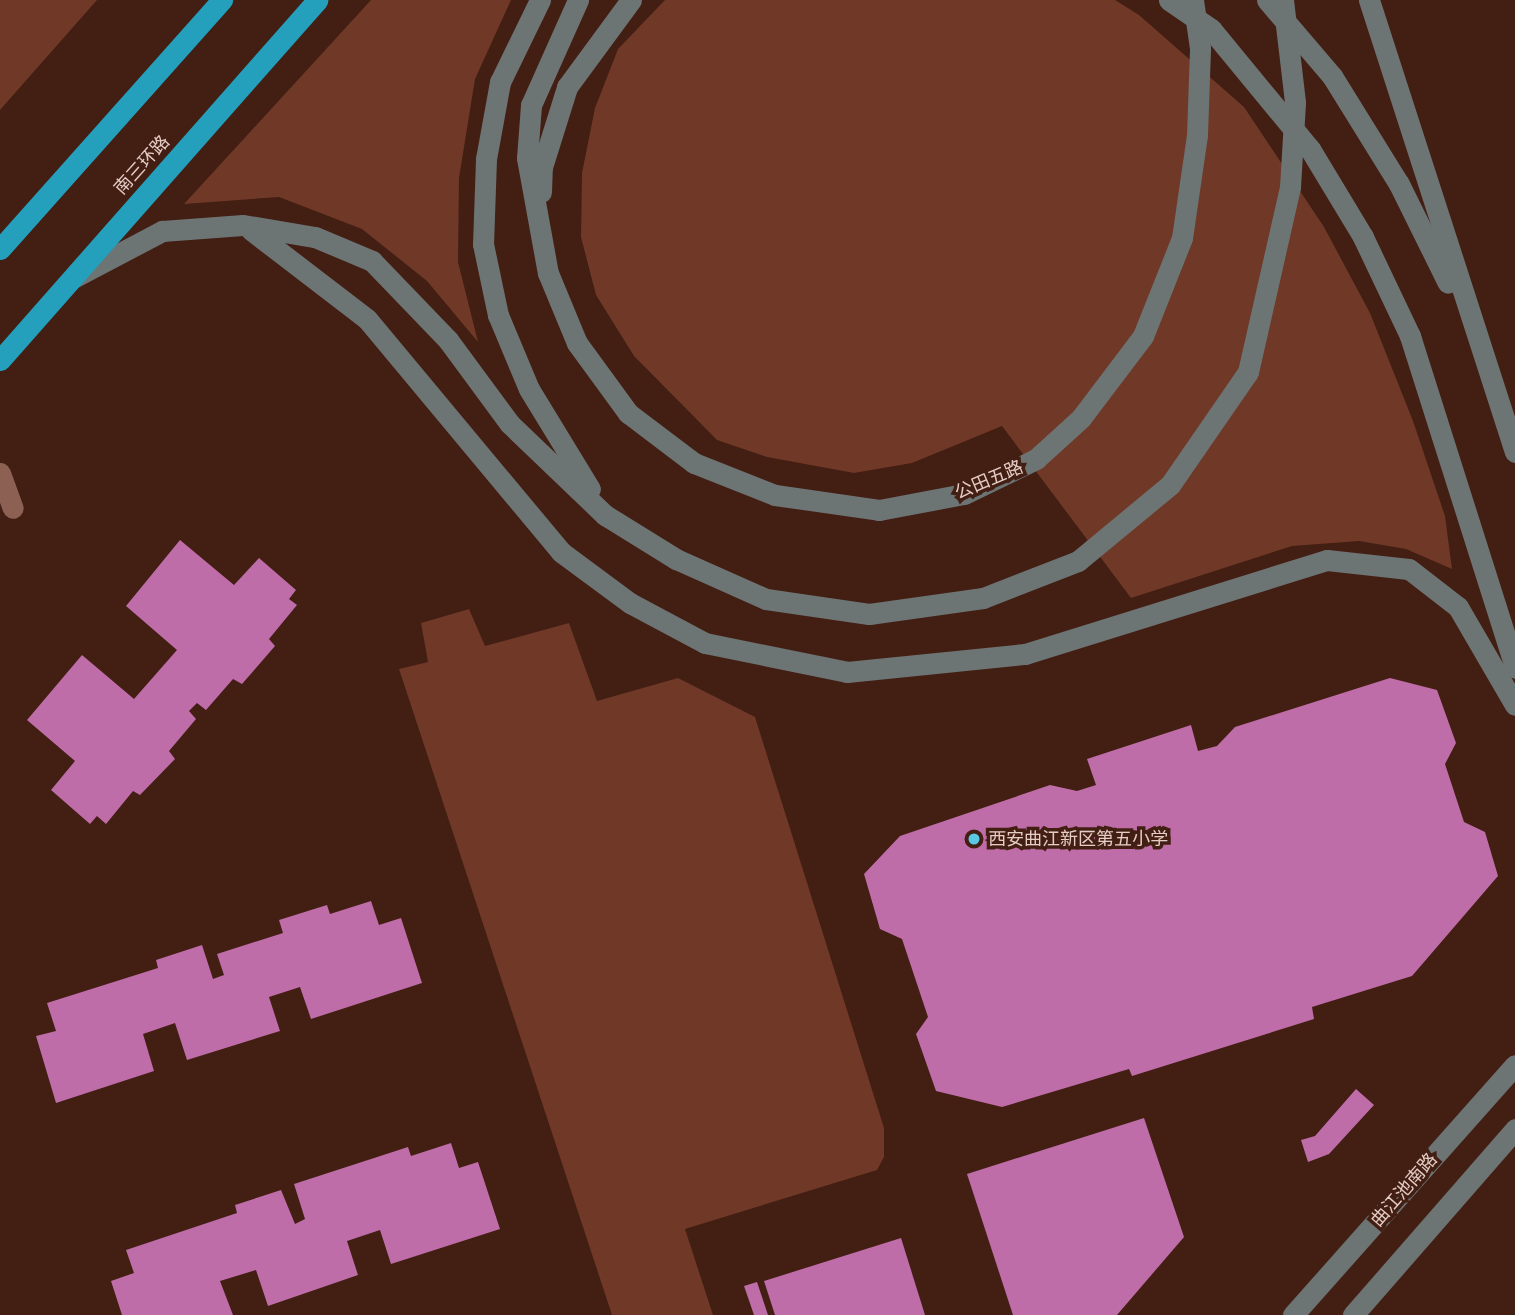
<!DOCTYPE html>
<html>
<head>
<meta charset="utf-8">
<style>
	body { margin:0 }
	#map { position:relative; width:1515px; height:1315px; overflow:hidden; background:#421e13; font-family:Roboto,"Noto Sans SC",sans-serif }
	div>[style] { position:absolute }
	.green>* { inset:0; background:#6f3827 }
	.building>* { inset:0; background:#bf6da9 }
	.street>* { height:21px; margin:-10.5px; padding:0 10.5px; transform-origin:10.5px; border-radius:10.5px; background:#8c6154 }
	.secondary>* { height:21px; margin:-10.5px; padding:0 10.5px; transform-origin:10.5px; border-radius:10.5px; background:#6d7474 }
	.highway>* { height:21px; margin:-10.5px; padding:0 10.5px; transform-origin:10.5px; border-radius:10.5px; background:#24a0bd }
	.dots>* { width:19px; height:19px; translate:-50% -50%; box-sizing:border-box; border:4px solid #421e13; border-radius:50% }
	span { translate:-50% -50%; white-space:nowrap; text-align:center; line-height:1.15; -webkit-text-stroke:7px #421e13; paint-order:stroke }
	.street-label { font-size:18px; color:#e5ccc5 }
	.poi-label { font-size:18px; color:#e5ccc5 }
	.left { translate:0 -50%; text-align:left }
</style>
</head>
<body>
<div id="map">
	<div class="green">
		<div style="clip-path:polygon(0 0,97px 0,0 110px)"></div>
		<div style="clip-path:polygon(371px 0,511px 0,475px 79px,459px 178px,458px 262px,478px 342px,427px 281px,362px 229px,279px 197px,184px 204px)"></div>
		<div style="clip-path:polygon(665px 0,1115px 0,1139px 15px,1244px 107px,1324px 227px,1370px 313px,1413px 421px,1445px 516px,1452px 569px,1406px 549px,1359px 541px,1292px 546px,1131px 598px,1002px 426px,912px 463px,854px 473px,767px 457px,717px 440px,634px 356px,596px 295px,581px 237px,582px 173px,595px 108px,618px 49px)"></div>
		<div style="clip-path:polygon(469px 609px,485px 646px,569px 623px,597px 701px,678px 678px,755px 717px,884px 1128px,884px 1157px,877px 1170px,685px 1229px,713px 1315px,612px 1315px,399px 669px,428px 662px,421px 623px)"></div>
	</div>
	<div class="building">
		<div style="clip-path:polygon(180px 540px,234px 585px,259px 558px,296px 590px,289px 599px,297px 605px,269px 639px,275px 646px,242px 684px,233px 679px,206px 710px,197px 703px,189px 711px,196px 719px,169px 751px,175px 759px,140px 795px,133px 791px,106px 824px,97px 816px,90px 824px,51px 790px,75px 761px,27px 720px,82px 655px,134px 699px,177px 650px,126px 606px)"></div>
		<div style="clip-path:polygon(1390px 678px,1437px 690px,1456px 743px,1445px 764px,1464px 822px,1485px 832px,1498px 876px,1412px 976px,1312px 1007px,1314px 1019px,1132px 1076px,1129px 1069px,1002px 1107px,936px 1091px,916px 1034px,928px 1017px,902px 939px,880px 929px,864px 874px,900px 836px,1050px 785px,1077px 791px,1096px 785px,1087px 759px,1191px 725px,1198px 751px,1217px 746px,1235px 727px)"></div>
		<div style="clip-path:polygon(371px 901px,379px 925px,401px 918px,422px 983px,311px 1019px,300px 987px,269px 997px,280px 1031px,187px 1060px,175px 1023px,143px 1034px,154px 1071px,56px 1103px,36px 1036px,56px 1031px,47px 1003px,158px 968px,156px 960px,202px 945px,213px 979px,224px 975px,217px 954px,283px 933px,279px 920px,327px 905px,330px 914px)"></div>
		<div style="clip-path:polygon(1356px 1089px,1374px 1105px,1329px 1154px,1308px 1162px,1301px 1140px,1315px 1136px)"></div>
		<div style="clip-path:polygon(1144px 1118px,1184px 1237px,1117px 1315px,1013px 1315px,967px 1174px)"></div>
		<div style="clip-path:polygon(451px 1143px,459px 1168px,478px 1162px,500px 1229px,391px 1264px,380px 1230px,347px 1241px,358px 1275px,268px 1306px,256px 1270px,220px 1281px,233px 1315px,122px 1315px,111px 1281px,134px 1273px,126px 1250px,237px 1213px,235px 1205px,281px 1190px,295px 1224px,305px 1219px,294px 1184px,408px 1147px,411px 1156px)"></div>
		<div style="clip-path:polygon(901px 1238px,925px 1315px,775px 1315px,764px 1281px)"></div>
		<div style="clip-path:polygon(757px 1282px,768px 1315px,754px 1315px,744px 1286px)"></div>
	</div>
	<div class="street">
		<div style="left:0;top:473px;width:37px;rotate:70deg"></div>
	</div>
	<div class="secondary">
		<div style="left:540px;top:0;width:91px;rotate:116deg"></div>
		<div style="left:500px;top:82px;width:78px;rotate:100.3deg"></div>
		<div style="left:486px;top:159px;width:85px;rotate:92deg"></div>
		<div style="left:483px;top:244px;width:73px;rotate:78.1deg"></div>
		<div style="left:498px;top:315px;width:80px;rotate:67.3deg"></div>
		<div style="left:529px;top:389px;width:117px;rotate:58.6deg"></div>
		<div style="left:578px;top:0;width:115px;rotate:114.1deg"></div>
		<div style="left:531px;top:105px;width:53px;rotate:94.3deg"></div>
		<div style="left:527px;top:158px;width:117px;rotate:79.7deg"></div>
		<div style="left:548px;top:273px;width:76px;rotate:67.5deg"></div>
		<div style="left:577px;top:343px;width:87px;rotate:53.9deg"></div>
		<div style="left:628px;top:413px;width:83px;rotate:37.1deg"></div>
		<div style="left:694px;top:463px;width:87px;rotate:21.6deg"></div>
		<div style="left:775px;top:495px;width:105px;rotate:8.2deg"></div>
		<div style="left:879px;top:510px;width:86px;rotate:-10.7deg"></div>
		<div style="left:964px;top:494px;width:80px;rotate:-25.9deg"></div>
		<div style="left:1036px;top:459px;width:61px;rotate:-42.3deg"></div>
		<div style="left:1081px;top:418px;width:103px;rotate:-52.9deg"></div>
		<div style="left:1143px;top:336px;width:105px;rotate:-68.3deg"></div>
		<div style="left:1182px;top:238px;width:104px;rotate:-81.7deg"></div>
		<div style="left:1197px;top:135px;width:87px;rotate:-88deg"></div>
		<div style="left:1200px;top:48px;width:49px;rotate:-98.3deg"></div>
		<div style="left:1169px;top:0;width:51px;rotate:34.6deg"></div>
		<div style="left:1211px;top:29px;width:156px;rotate:50.5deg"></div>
		<div style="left:1310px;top:149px;width:103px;rotate:58.9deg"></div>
		<div style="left:1363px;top:237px;width:110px;rotate:64.6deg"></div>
		<div style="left:1410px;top:336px;width:348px;rotate:72.4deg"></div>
		<div style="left:1267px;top:0;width:100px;rotate:49.5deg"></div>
		<div style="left:1332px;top:76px;width:127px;rotate:58.2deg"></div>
		<div style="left:1399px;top:184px;width:110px;rotate:63.7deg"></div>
		<div style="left:1369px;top:0;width:475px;rotate:72.1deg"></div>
		<div style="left:541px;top:192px;width:25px;rotate:-88deg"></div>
		<div style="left:542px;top:167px;width:84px;rotate:-72.6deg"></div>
		<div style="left:567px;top:87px;width:108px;rotate:-53.7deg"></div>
		<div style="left:251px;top:230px;width:146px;rotate:37.5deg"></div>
		<div style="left:367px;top:319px;width:303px;rotate:50.2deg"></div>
		<div style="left:561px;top:552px;width:86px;rotate:36.5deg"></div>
		<div style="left:630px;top:603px;width:85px;rotate:28.1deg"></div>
		<div style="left:705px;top:643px;width:145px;rotate:11.5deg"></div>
		<div style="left:847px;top:672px;width:179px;rotate:-5.8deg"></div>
		<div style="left:1025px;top:654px;width:316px;rotate:-17.3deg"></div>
		<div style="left:1327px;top:560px;width:82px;rotate:6.3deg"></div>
		<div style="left:1409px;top:569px;width:62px;rotate:37.8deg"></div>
		<div style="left:1458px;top:607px;width:113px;rotate:59.8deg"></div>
		<div style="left:73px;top:278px;width:101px;rotate:-27.8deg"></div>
		<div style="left:162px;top:231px;width:81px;rotate:-4.2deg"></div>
		<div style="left:243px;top:225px;width:73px;rotate:9.5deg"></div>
		<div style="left:315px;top:237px;width:62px;rotate:22.8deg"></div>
		<div style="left:372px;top:261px;width:110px;rotate:46.1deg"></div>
		<div style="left:448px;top:340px;width:104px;rotate:53.6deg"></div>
		<div style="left:510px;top:424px;width:132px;rotate:43.8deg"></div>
		<div style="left:605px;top:515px;width:84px;rotate:31.8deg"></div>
		<div style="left:676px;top:559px;width:98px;rotate:24deg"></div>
		<div style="left:766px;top:599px;width:104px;rotate:8.3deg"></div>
		<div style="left:869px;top:614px;width:115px;rotate:-8deg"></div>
		<div style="left:983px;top:598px;width:102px;rotate:-21.3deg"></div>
		<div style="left:1078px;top:561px;width:119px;rotate:-39.6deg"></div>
		<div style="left:1170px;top:485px;width:137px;rotate:-55.4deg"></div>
		<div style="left:1248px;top:372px;width:190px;rotate:-77.2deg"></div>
		<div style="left:1290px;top:187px;width:85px;rotate:-86.6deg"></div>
		<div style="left:1295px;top:102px;width:103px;rotate:-96.7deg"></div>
		<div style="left:1293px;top:1315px;width:334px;rotate:-48.4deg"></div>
		<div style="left:1353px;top:1315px;width:247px;rotate:-48.9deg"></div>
	</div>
	<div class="highway">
		<div style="left:0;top:249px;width:334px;rotate:-48.3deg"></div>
		<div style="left:0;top:360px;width:480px;rotate:-48.6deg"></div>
	</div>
	<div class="dots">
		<div style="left:974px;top:839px;background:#5ac8e5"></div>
	</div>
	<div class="street-label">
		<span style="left:142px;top:165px;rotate:-48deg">南三环路</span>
		<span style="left:989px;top:480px;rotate:-23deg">公田五路</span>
		<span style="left:1404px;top:1190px;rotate:-49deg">曲江池南路</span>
	</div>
	<div class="poi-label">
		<span class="left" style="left:988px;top:839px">西安曲江新区第五小学</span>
	</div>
</div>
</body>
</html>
